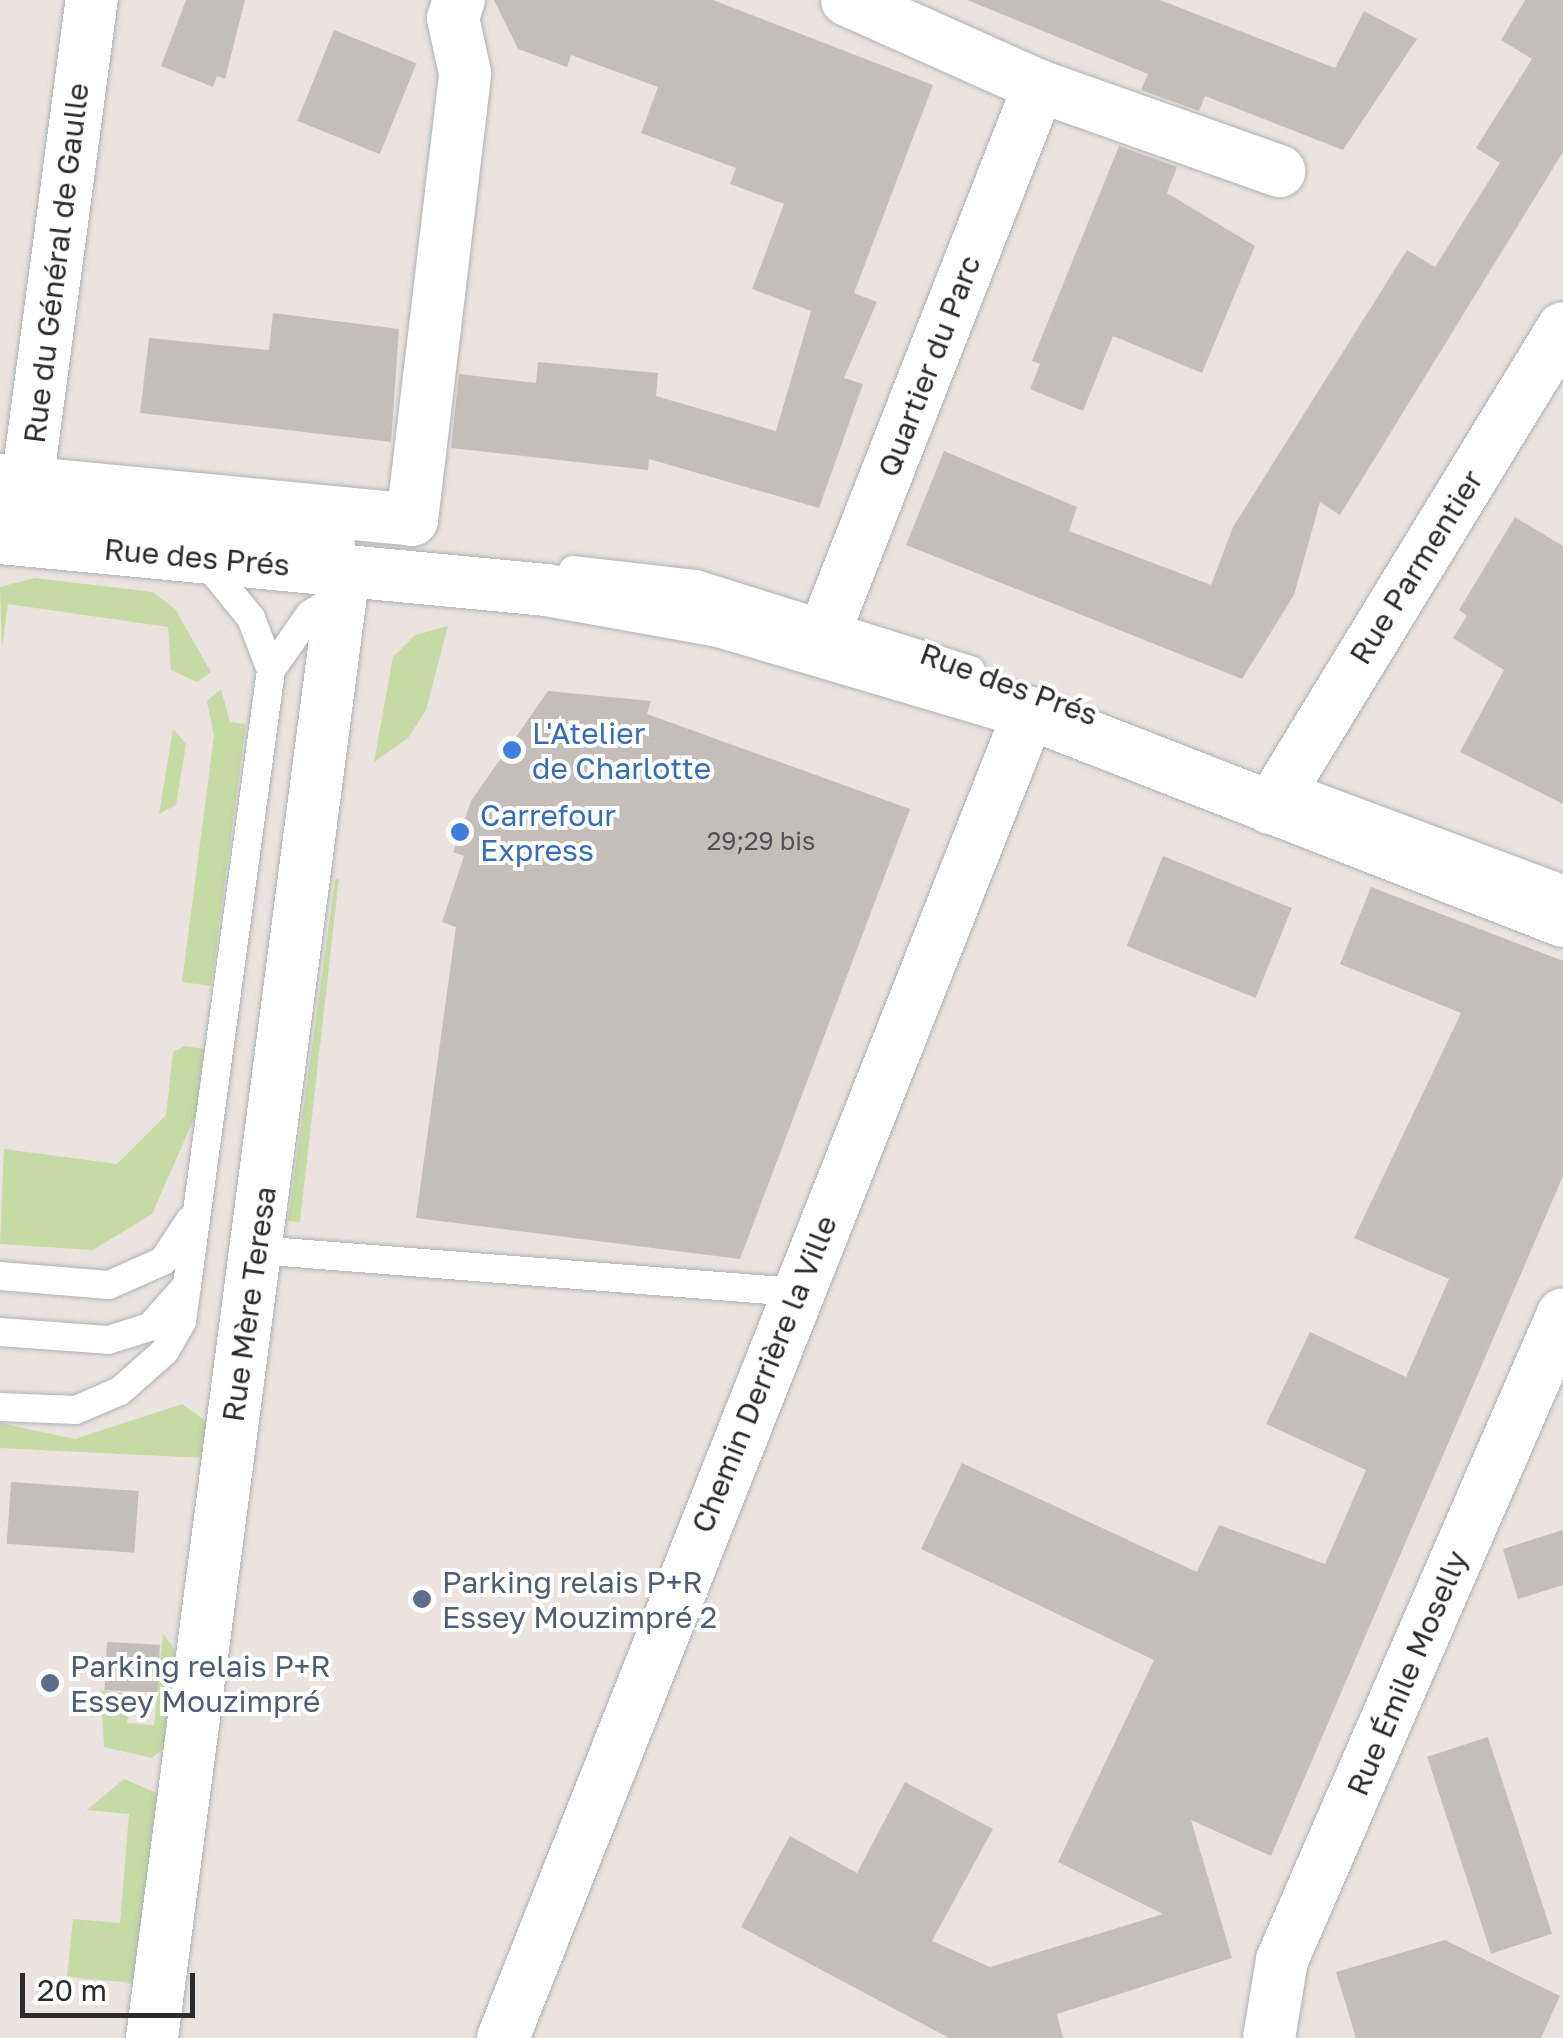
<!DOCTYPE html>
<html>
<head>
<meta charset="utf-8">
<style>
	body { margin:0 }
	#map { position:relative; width:1563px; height:2038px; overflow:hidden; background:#ebe3df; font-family:"Golos Text",sans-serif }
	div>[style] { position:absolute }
	.green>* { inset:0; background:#c5dba3 }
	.building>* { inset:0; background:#c4bebb; transform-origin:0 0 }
	.roads { filter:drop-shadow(0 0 2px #acb1b6) drop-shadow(0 0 2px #acb1b6) }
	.lane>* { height:28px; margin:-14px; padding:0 14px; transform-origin:14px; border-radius:14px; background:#fff }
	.street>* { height:52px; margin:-26px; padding:0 26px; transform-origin:26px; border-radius:26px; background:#fff }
	.dots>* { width:28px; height:28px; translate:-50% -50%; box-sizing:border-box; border:5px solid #fff; border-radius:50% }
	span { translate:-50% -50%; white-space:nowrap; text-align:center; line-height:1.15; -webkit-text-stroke:8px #fff; paint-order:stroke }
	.number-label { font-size:25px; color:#51504f }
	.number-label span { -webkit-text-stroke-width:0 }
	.street-label { font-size:30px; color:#2b2b2b }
	.shop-label { font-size:30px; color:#366cbe }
	.left { translate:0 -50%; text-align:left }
	.service-label { font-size:30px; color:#4e5e75 }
	.scale { position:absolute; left:20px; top:1973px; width:175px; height:45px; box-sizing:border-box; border:5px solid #2b2b2b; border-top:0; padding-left:12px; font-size:30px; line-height:35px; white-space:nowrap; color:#2b2b2b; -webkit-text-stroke:8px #fff; paint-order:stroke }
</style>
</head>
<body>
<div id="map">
	<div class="green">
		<div style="clip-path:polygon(34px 578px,153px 592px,175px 609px,211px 672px,197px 682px,171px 670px,168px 627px,8px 604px,2px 648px,0 587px)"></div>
		<div style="clip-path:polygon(448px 626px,426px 710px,408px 738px,374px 762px,393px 657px,415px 635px)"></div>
		<div style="clip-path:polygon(221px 689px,230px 722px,246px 724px,211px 986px,182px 982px,214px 736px,207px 701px)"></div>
		<div style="clip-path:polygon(173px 729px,186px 744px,176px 805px,159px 814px)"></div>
		<div style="clip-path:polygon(339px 878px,300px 1222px,288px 1221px,335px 880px)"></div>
		<div style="clip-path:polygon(185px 1046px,204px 1049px,197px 1112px,152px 1214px,93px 1250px,0 1244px,4px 1149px,117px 1164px,166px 1115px,173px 1052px)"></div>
		<div style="clip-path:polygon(182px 1404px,209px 1423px,204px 1458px,0 1448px,0 1423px,75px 1439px)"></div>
		<div style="clip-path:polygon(163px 1634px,177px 1652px,163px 1749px,152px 1758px,104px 1747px,101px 1690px,130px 1694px,127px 1723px,154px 1725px)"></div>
		<div style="clip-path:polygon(124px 1779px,157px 1793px,133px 1983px,67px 1977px,73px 1919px,120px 1923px,129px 1814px,87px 1810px)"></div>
	</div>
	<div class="building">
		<div style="clip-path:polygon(186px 0,245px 0,225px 79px,217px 76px,213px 87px,161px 66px)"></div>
		<div style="clip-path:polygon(494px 0,713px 0,933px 85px,854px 293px,877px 302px,844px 378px,863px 384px,819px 508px,649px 459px,648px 470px,451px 448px,459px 374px,536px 383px,538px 362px,658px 373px,656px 396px,776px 431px,811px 311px,752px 289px,784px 204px,730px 184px,736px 168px,641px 133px,658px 87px,571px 55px,567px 67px,518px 49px)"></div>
		<div style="clip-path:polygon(967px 0,1160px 0,1335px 68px,1364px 11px,1417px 39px,1343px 150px,1205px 96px,1199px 111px,1141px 90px,1148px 74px)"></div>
		<div style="clip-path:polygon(1525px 0,1563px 0,1563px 152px,1340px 515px,1320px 502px,1294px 595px,1242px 679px,906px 545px,944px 451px,1077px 507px,1069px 531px,1211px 585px,1233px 527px,1407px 250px,1435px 267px,1500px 163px,1476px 148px,1532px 59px,1501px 40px)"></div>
		<div style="left:334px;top:30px;width:89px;height:98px;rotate:22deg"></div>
		<div style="clip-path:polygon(1119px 146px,1177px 167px,1167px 193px,1255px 246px,1202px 373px,1113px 336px,1083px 411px,1030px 389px,1040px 364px,1032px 361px)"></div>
		<div style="clip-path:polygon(273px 313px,399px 329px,391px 442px,140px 413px,149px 338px,269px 350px)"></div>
		<div style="clip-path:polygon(1515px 517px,1563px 546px,1563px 804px,1460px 752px,1504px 670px,1453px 638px,1467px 616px,1459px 610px)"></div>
		<div style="clip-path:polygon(548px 691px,651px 701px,647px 714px,910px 809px,740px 1259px,416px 1218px,456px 927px,442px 922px,464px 856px,453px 852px,471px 801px)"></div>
		<div style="left:1163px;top:856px;width:139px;height:97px;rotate:22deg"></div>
		<div style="clip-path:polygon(1371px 887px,1563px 961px,1563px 1176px,1271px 1856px,1191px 1820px,1232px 1958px,1057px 2014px,1063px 2038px,949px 2038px,741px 1927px,790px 1836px,857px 1873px,905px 1782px,993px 1829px,932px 1941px,990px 1967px,1163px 1914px,1058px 1862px,1154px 1660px,921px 1549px,962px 1463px,1197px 1572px,1219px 1525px,1325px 1564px,1366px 1470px,1266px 1424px,1310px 1332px,1406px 1377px,1449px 1279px,1354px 1238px,1461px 1013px,1340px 964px)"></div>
		<div style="left:11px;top:1482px;width:128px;height:62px;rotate:4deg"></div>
		<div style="clip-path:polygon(1563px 1530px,1563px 1585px,1518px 1599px,1503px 1549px)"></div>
		<div style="left:107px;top:1642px;width:53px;height:48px;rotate:3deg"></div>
		<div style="left:1488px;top:1737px;width:207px;height:64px;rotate:72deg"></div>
		<div style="clip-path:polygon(1445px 1940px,1560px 1996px,1541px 2038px,1356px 2038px,1336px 1972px)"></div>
	</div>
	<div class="roads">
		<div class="lane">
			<div style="left:0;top:508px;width:343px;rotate:6.2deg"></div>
			<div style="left:202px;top:558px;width:77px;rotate:50.8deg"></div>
			<div style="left:251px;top:618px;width:56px;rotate:69deg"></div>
			<div style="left:573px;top:570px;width:124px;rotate:6.5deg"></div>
			<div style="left:696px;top:584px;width:288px;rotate:17.4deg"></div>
			<div style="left:1274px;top:781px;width:309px;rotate:20.5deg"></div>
			<div style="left:256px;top:1250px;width:542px;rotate:4.45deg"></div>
			<div style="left:0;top:1276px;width:109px;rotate:4.7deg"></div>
			<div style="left:109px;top:1285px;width:59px;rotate:-24deg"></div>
			<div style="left:163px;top:1261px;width:49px;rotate:-56.6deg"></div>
			<div style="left:0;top:1332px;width:108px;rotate:4.2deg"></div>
			<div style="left:108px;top:1340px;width:44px;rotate:-17.2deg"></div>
			<div style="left:150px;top:1327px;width:56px;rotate:-48.6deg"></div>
			<div style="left:187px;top:1285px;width:621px;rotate:-82.22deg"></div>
			<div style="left:271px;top:670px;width:68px;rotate:-55.1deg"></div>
			<div style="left:310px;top:614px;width:39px;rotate:-32deg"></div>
			<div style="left:0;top:1407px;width:76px;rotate:2.3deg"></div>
			<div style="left:76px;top:1410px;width:48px;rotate:-23.4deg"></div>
			<div style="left:120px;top:1391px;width:60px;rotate:-41.6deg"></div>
			<div style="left:165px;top:1351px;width:34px;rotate:-60deg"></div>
			<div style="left:182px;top:1321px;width:36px;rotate:-82deg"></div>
		</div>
		<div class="street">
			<div style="left:847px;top:0;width:210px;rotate:24.1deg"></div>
			<div style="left:1039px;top:86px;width:255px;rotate:19.5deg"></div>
			<div style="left:0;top:480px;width:414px;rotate:5.5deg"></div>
			<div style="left:0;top:518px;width:64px;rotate:-61.8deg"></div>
			<div style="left:30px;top:462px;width:466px;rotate:-82.4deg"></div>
			<div style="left:412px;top:520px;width:450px;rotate:-83.2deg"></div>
			<div style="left:465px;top:73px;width:56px;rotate:-102.3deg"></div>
			<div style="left:453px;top:18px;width:19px;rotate:-72deg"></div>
			<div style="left:0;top:538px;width:548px;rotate:5.44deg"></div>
			<div style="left:546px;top:590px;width:176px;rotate:10.2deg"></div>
			<div style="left:719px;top:621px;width:323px;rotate:16.5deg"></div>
			<div style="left:1029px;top:713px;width:573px;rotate:21.28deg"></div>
			<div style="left:819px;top:646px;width:602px;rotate:-68.55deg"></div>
			<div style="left:1270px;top:808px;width:562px;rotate:-58.6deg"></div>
			<div style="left:152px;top:2038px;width:1480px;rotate:-82.54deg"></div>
			<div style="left:503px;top:2038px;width:1426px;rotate:-68.35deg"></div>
			<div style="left:1269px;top:2038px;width:79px;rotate:-80.5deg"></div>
			<div style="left:1282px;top:1960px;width:704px;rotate:-66.49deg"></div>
		</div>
	</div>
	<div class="dots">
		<div style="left:512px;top:750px;background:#3f7fe0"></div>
		<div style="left:460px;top:832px;background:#3f7fe0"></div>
		<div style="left:422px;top:1599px;background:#5c6f8a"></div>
		<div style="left:50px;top:1683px;background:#5c6f8a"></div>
	</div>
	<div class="number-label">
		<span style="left:761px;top:841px">29;29 bis</span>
	</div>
	<div class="street-label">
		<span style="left:56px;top:263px;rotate:-83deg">Rue du Général de Gaulle</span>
		<span style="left:929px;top:366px;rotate:-69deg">Quartier du Parc</span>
		<span style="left:197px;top:557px;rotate:5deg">Rue des Prés</span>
		<span style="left:1416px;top:567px;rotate:-58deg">Rue Parmentier</span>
		<span style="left:1009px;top:684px;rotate:20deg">Rue des Prés</span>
		<span style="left:249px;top:1304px;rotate:-82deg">Rue Mère Teresa</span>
		<span style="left:764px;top:1374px;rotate:-68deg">Chemin Derrière la Ville</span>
		<span style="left:1407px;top:1673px;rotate:-67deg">Rue Émile Moselly</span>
	</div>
	<div class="shop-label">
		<span class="left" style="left:532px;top:750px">L'Atelier<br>de Charlotte</span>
		<span class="left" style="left:480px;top:832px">Carrefour<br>Express</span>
	</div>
	<div class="service-label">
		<span class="left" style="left:442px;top:1599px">Parking relais P+R<br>Essey Mouzimpré 2</span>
		<span class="left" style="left:70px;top:1683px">Parking relais P+R<br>Essey Mouzimpré</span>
	</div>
	<div class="scale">20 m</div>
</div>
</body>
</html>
